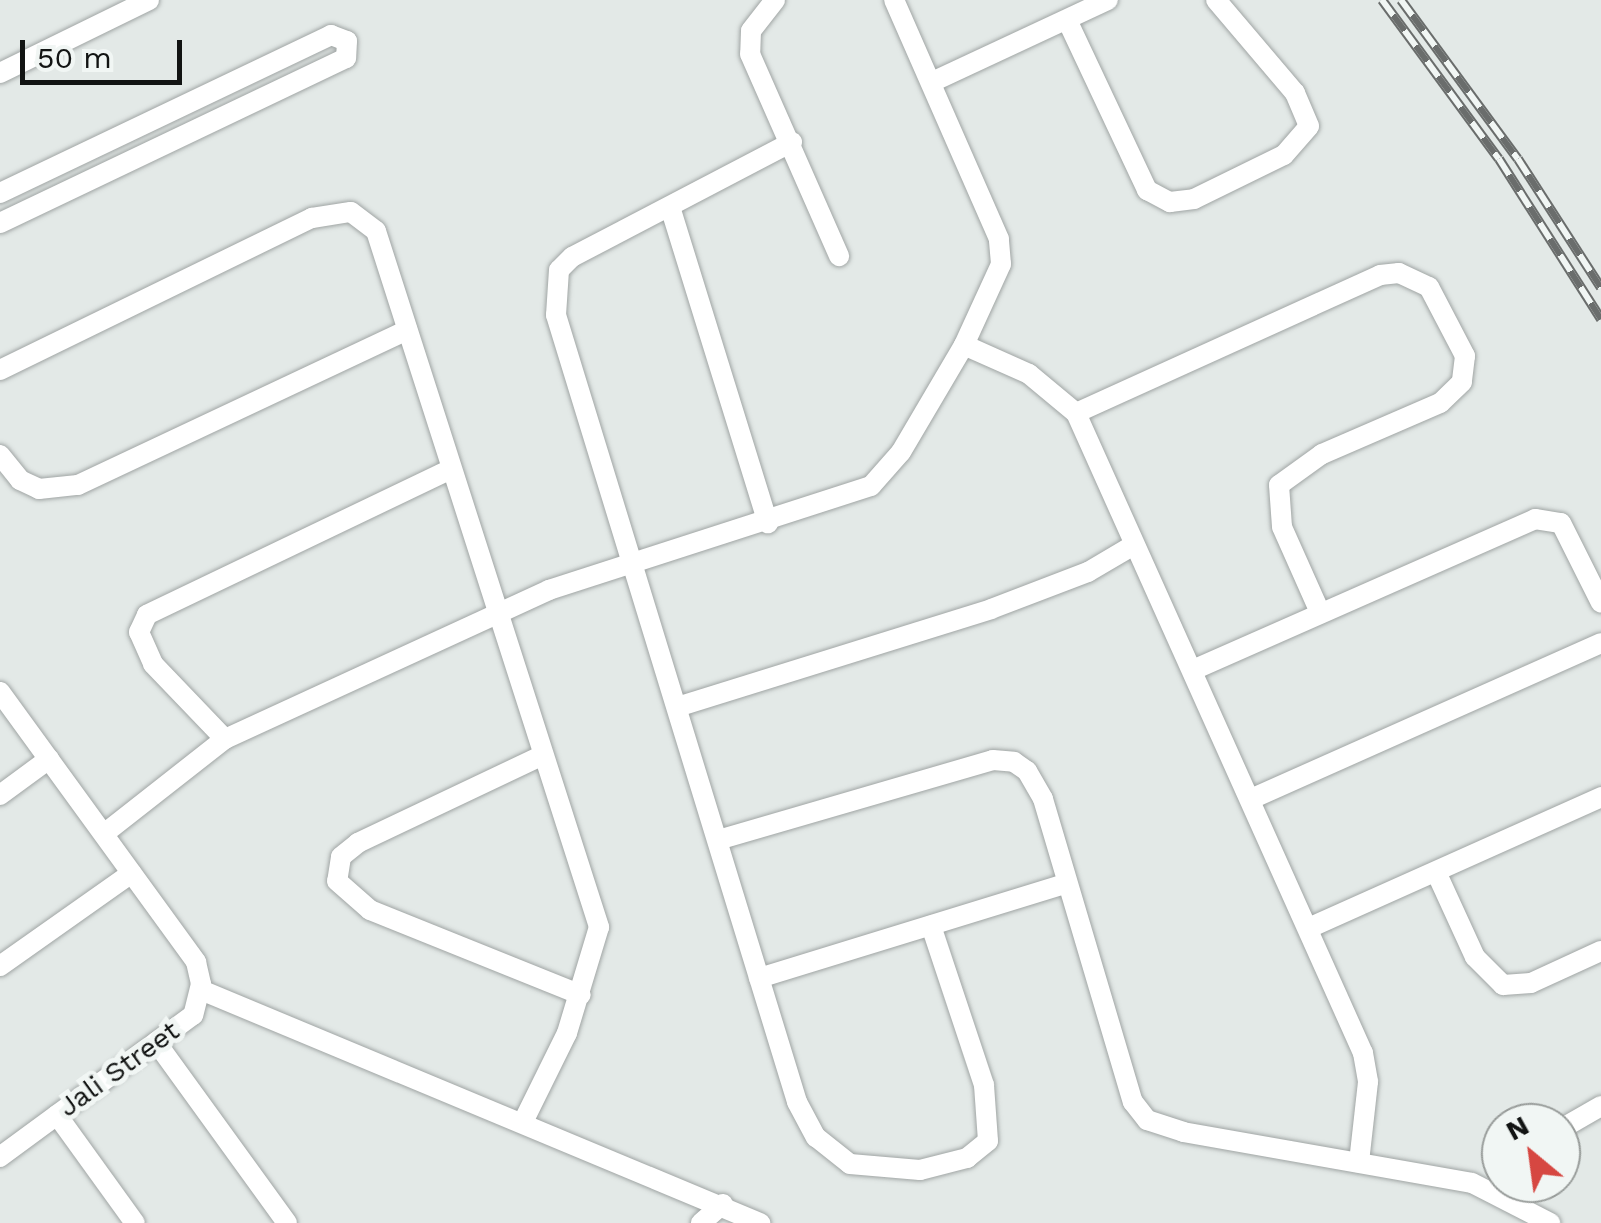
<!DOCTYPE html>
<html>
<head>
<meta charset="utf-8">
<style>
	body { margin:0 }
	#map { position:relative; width:1601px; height:1223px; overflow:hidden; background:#e3e9e7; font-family:"Work Sans",sans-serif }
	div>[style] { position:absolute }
	.roads { filter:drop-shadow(0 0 2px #a0a5a4) drop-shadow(0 0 2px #a0a5a4) }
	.minor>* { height:20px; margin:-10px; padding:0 10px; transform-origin:10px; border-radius:10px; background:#fff }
	.rail>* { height:10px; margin-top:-5px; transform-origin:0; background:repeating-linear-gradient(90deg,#f1f6f4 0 19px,#6a6d6c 0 38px); box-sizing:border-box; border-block:2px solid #6a6d6c }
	span { translate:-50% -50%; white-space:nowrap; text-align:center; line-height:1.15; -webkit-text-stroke:10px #f1f6f4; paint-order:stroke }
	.street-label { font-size:28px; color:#121413 }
	.north { position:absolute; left:1481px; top:1103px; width:100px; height:100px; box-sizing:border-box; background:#f1f6f4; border:2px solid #989c9a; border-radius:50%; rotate:331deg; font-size:28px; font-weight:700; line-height:40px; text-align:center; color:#121413 }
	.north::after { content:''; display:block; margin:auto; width:35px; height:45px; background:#d64741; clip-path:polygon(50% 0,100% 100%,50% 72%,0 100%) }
	.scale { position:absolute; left:20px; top:40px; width:162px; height:45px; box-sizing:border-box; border:5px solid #121413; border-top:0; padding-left:12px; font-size:30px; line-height:35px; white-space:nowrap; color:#121413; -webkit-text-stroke:8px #f1f6f4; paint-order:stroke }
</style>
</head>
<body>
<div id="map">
	<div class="roads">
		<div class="minor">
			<div style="left:775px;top:0;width:39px;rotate:128deg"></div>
			<div style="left:751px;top:31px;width:23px;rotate:92deg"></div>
			<div style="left:750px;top:54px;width:221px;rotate:66.2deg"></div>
			<div style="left:1068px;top:22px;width:186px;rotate:64.8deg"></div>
			<div style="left:1147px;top:190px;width:26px;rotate:28deg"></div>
			<div style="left:1170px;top:202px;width:24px;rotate:-7deg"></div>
			<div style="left:1194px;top:199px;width:100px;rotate:-26.1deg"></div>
			<div style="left:1284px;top:155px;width:38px;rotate:-49deg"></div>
			<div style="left:1309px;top:126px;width:36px;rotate:-113deg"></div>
			<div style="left:1295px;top:93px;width:122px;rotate:-130.3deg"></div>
			<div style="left:0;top:73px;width:166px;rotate:-26.1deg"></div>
			<div style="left:932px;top:82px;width:194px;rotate:-25deg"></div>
			<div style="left:792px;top:142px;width:248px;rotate:152.4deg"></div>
			<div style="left:572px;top:257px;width:18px;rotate:135deg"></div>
			<div style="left:559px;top:270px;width:45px;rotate:93.8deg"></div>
			<div style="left:556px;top:315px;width:823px;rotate:72.97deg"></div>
			<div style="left:797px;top:1102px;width:40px;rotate:62deg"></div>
			<div style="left:816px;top:1137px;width:43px;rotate:38.5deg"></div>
			<div style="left:850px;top:1164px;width:70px;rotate:4.9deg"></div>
			<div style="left:920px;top:1170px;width:49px;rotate:-14.3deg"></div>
			<div style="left:967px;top:1158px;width:27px;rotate:-39deg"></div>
			<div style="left:988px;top:1141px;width:56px;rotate:-94.1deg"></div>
			<div style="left:984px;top:1085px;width:168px;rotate:-108.4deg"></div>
			<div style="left:0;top:193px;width:367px;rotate:-25.5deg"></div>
			<div style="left:331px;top:35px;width:17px;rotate:21deg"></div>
			<div style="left:347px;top:41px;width:17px;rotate:93deg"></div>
			<div style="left:346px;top:58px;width:383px;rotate:154.5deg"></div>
			<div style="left:671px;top:210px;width:328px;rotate:72.8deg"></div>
			<div style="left:964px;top:345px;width:71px;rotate:24deg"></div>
			<div style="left:1029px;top:374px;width:61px;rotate:39.7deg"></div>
			<div style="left:1076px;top:413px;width:701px;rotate:65.85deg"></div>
			<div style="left:1363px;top:1053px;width:29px;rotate:80deg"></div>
			<div style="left:1368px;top:1082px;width:81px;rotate:96.4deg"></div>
			<div style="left:0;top:370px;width:347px;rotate:-26deg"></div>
			<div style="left:312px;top:218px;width:39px;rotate:-9deg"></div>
			<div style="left:351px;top:212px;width:31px;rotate:37deg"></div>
			<div style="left:376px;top:231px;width:731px;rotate:72.23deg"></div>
			<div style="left:599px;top:927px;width:111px;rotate:106.8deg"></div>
			<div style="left:567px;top:1033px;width:99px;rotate:116.3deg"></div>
			<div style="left:1076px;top:413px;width:334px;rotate:-24.4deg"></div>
			<div style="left:1380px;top:275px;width:19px;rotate:-6deg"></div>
			<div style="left:1399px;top:273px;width:33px;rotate:25deg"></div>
			<div style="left:1429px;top:287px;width:78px;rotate:62.4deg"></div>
			<div style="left:1465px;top:356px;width:26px;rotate:97deg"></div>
			<div style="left:1462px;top:382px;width:30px;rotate:136deg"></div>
			<div style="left:1440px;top:403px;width:129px;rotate:156.6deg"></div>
			<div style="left:1322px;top:454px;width:53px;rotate:144.2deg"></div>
			<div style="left:1279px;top:485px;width:42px;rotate:85.9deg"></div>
			<div style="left:1282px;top:527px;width:91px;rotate:66deg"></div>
			<div style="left:0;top:455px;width:32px;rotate:51deg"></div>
			<div style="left:20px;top:480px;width:21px;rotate:25deg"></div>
			<div style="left:39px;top:489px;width:39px;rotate:-6deg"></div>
			<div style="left:78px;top:485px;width:364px;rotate:-25.2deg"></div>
			<div style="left:449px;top:470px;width:335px;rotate:154.4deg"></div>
			<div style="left:147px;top:615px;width:19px;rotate:115deg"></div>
			<div style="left:139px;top:632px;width:35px;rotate:66deg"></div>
			<div style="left:153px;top:664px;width:104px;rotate:46.2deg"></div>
			<div style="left:225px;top:739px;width:357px;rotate:-24.7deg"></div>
			<div style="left:549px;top:590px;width:338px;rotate:-17.9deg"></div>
			<div style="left:871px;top:486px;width:45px;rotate:-48.6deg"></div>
			<div style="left:901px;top:452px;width:124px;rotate:-59.5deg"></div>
			<div style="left:964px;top:345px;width:89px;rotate:-65.4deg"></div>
			<div style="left:1001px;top:264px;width:25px;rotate:-95deg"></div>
			<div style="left:999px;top:239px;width:261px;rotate:-113.7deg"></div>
			<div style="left:1193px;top:670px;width:374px;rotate:-23.8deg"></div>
			<div style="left:1535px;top:519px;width:26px;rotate:9deg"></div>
			<div style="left:1561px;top:523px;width:89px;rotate:63.4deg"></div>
			<div style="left:0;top:692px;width:334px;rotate:54deg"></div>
			<div style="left:196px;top:962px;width:23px;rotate:77deg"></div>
			<div style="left:201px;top:984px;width:32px;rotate:104deg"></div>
			<div style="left:193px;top:1015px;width:240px;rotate:143.7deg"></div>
			<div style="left:677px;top:707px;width:329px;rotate:-17.3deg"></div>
			<div style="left:991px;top:609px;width:104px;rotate:-20.9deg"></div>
			<div style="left:1088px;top:572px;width:51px;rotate:-30.6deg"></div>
			<div style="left:541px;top:756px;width:203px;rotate:154.6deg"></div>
			<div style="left:358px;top:843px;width:22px;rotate:141deg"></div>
			<div style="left:341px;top:857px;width:24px;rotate:99deg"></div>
			<div style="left:337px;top:881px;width:44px;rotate:41.3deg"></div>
			<div style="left:370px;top:910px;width:227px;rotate:21.9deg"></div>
			<div style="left:0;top:795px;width:61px;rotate:-36.3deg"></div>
			<div style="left:1251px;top:799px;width:383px;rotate:-24deg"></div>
			<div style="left:105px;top:833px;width:152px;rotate:-38.1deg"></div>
			<div style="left:718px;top:840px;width:286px;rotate:-16.2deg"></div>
			<div style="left:993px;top:760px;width:21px;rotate:5deg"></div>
			<div style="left:1014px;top:762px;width:16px;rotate:35deg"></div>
			<div style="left:1027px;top:771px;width:32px;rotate:60deg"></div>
			<div style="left:1043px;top:799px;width:316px;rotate:73.5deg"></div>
			<div style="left:1133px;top:1102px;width:23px;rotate:52deg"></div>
			<div style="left:1147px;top:1120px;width:38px;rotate:18deg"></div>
			<div style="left:1183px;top:1132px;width:293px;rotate:10deg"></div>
			<div style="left:1472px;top:1183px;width:88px;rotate:27.1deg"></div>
			<div style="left:1437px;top:874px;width:91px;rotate:65.4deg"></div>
			<div style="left:1475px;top:957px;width:40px;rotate:45deg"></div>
			<div style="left:1503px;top:985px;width:28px;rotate:-4deg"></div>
			<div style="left:1531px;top:983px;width:77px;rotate:-24.6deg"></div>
			<div style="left:1311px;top:927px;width:318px;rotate:-24.1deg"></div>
			<div style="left:0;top:966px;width:161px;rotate:-35.2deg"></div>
			<div style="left:759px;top:978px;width:320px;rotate:-17.1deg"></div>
			<div style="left:201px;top:990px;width:606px;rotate:22.63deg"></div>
			<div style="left:156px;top:1042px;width:223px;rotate:54.1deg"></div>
			<div style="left:57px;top:1115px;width:133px;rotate:54.2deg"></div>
			<div style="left:1561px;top:1129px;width:46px;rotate:-29.9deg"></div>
			<div style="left:701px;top:1223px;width:29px;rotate:-41deg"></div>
		</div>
	</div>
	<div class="rail">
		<div style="left:1382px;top:0;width:197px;rotate:53.7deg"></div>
		<div style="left:1499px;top:159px;width:190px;rotate:57.5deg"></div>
		<div style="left:1401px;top:0;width:197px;rotate:53.7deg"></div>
		<div style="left:1518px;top:159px;width:153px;rotate:57.2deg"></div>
	</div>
	<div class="street-label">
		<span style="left:119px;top:1069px;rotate:-36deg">Jali Street</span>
	</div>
	<div class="north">N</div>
	<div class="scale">50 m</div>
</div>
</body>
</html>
